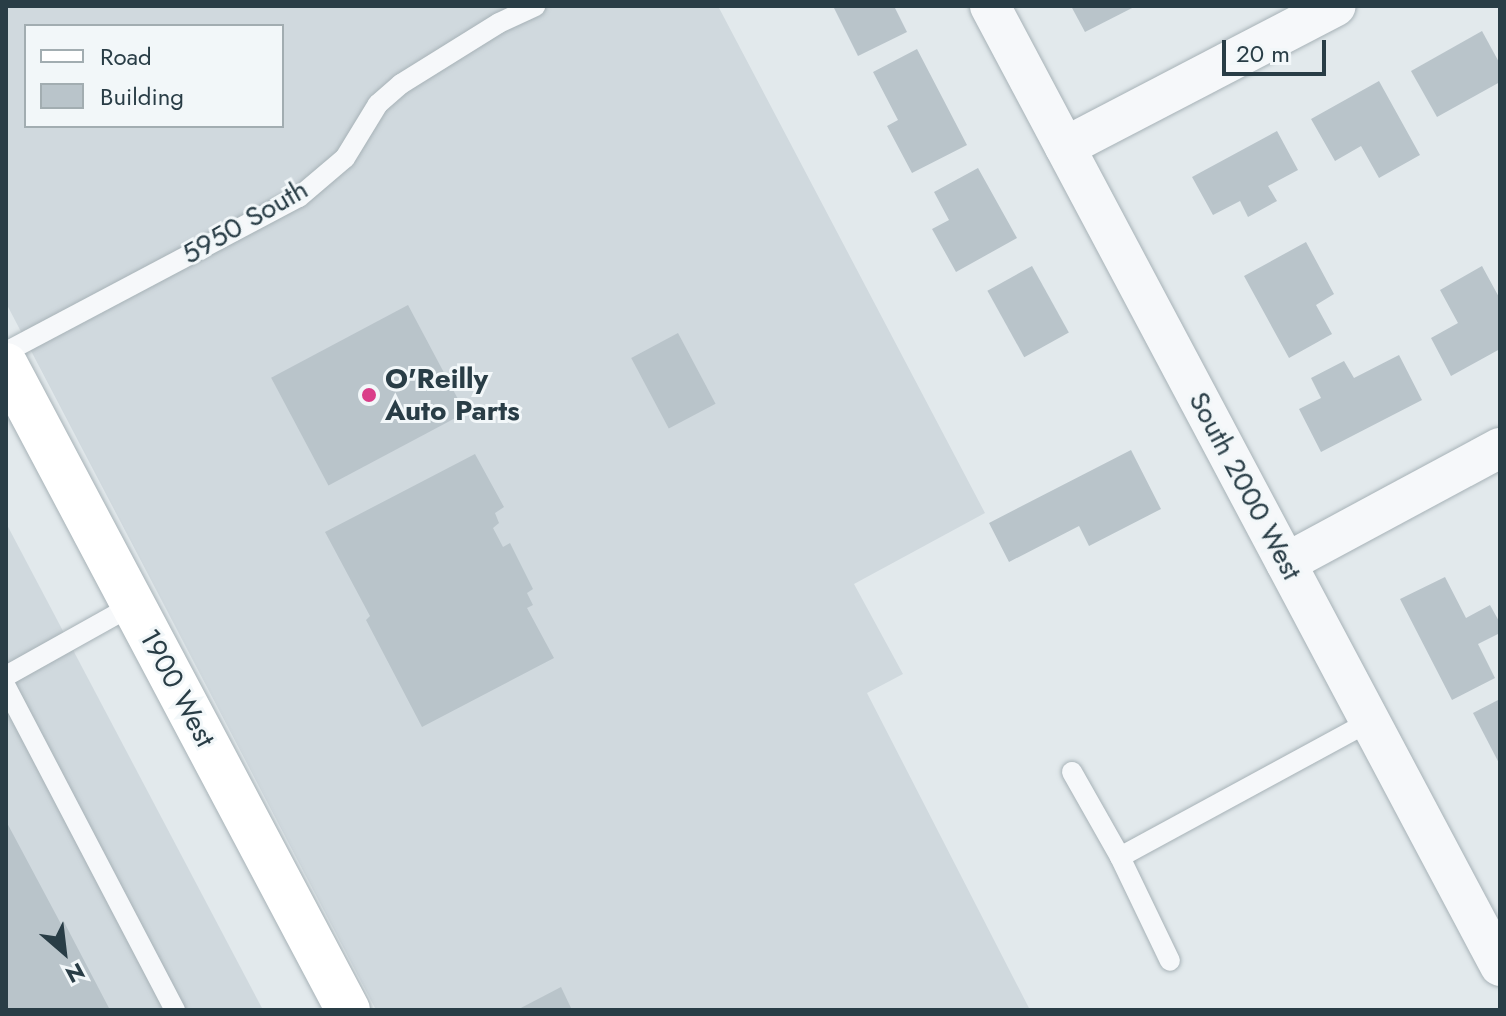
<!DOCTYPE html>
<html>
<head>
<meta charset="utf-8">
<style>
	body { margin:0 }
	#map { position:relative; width:1506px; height:1016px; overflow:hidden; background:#e2e9ec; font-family:Jost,sans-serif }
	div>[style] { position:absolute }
	.built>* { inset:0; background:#d0d9de }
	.building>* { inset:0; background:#b9c4ca; transform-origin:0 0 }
	.roads { filter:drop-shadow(0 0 2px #a7b2b7) drop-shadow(0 0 2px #a7b2b7) }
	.service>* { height:20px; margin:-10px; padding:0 10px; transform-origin:10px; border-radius:10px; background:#f6f8fa }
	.minor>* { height:40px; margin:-20px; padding:0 20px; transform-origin:20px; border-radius:20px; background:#f6f8fa }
	.secondary>* { height:44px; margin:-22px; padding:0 22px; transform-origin:22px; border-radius:22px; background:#fff }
	.dots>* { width:22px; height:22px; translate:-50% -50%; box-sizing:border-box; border:4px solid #f2f7f9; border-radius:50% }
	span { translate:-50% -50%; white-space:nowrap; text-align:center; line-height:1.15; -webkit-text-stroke:6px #f2f7f9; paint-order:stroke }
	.street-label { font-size:28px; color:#293d46 }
	.poi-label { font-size:28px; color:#293d46; font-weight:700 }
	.left { translate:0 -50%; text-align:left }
	.frame { position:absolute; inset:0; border:8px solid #293d46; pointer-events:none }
	.legend { position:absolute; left:24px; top:24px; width:260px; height:104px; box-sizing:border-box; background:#f2f7f9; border:2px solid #a2adb1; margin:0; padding:10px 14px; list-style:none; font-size:24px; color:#293d46 }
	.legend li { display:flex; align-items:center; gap:16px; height:40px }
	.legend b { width:40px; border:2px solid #a2adb1 }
	.north { position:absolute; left:24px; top:912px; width:80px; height:80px; -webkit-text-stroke:6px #f2f7f9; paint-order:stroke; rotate:152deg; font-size:22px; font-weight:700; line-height:32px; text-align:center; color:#293d46 }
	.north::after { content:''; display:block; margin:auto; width:28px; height:36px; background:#293d46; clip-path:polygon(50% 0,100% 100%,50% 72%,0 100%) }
	.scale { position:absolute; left:1222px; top:40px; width:104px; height:36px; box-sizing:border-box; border:4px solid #293d46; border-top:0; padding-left:10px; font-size:24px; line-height:28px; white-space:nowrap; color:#293d46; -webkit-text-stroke:6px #f2f7f9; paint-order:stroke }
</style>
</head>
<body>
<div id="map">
	<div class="built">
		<div style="clip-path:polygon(evenodd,6px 6px,718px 6px,985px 513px,854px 584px,903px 674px,867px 693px,1030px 1010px,376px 1010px,6px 303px,6px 6px,26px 26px,282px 26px,282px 126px,26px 126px,26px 26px)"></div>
		<div style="clip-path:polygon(6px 523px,263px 1010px,6px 1010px)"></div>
	</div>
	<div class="building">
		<div style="clip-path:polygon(833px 6px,894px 6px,907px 32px,858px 56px)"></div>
		<div style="clip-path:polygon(1071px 6px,1136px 6px,1085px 32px)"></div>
		<div style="clip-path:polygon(1482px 31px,1500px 64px,1500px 82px,1437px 117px,1411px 71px)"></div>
		<div style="clip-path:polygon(917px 49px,967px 145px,912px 173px,887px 126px,898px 120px,873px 72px)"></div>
		<div style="clip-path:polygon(1379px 81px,1420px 155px,1379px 178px,1361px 146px,1335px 161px,1311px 119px)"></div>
		<div style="clip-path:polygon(1277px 131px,1298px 170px,1268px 186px,1277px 201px,1248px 217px,1240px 201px,1213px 215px,1192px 177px)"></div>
		<div style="clip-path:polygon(978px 168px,1017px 238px,956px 272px,932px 229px,949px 220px,934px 192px)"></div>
		<div style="clip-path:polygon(1306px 242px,1334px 294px,1316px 305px,1332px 334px,1289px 358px,1244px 276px)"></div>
		<div style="left:1032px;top:266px;width:76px;height:51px;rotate:61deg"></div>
		<div style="clip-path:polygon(1482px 266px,1500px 299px,1500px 349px,1451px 376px,1431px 338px,1458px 323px,1440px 290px)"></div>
		<div style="left:408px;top:305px;width:122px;height:155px;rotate:62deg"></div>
		<div style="left:678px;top:333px;width:80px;height:53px;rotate:62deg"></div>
		<div style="clip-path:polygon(1399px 355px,1422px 400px,1321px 452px,1299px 409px,1321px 398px,1311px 378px,1344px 361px,1354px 378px)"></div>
		<div style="clip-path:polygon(1131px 450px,1161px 509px,1089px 546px,1079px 526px,1009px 562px,989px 523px)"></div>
		<div style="clip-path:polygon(475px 454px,504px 507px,495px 513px,499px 523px,493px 528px,503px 547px,510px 543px,533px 589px,527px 593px,533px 605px,527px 608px,554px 658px,422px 727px,366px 620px,370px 616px,325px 532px)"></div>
		<div style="clip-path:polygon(1445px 577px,1466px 618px,1490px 605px,1500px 623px,1500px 633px,1478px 644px,1495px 678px,1452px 700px,1400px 599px)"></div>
		<div style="clip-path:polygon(1500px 699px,1500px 765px,1473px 713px)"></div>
		<div style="clip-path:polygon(6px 821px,61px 924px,64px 922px,110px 1010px,6px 1010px)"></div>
		<div style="clip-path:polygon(561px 987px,572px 1010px,517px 1010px)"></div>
	</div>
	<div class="roads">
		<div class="service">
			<div style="left:6px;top:352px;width:331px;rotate:-27.9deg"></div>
			<div style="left:299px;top:197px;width:60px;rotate:-40.3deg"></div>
			<div style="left:345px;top:158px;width:63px;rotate:-58.6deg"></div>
			<div style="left:378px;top:104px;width:30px;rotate:-41deg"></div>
			<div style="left:401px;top:84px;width:115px;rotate:-31.9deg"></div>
			<div style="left:499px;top:23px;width:40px;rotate:-25deg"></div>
			<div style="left:6px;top:676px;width:145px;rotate:-29.2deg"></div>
			<div style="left:6px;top:687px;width:365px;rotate:62.4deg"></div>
			<div style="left:1072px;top:772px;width:98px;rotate:60.5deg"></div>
			<div style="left:1120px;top:857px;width:285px;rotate:-28.5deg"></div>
			<div style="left:1120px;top:857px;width:115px;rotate:64.3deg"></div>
		</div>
		<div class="minor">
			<div style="left:990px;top:6px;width:1087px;rotate:62.02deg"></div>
			<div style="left:1065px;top:147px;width:305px;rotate:-27.5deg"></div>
			<div style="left:1286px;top:563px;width:243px;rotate:-28.3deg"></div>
		</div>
		<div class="secondary">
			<div style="left:6px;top:365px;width:730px;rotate:62.07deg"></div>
		</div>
	</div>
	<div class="dots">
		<div style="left:369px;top:395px;background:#da3e89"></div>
	</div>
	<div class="street-label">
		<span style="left:245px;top:222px;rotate:-30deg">5950 South</span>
		<span style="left:1245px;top:486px;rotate:62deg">South 2000 West</span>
		<span style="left:177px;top:688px;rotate:62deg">1900 West</span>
	</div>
	<div class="poi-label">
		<span class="left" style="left:385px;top:395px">O'Reilly<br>Auto Parts</span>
	</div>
	<div class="frame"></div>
	<ul class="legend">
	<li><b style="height:10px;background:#fff"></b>Road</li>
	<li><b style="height:22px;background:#b9c4ca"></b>Building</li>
	</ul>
	<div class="north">N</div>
	<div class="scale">20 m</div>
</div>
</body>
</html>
